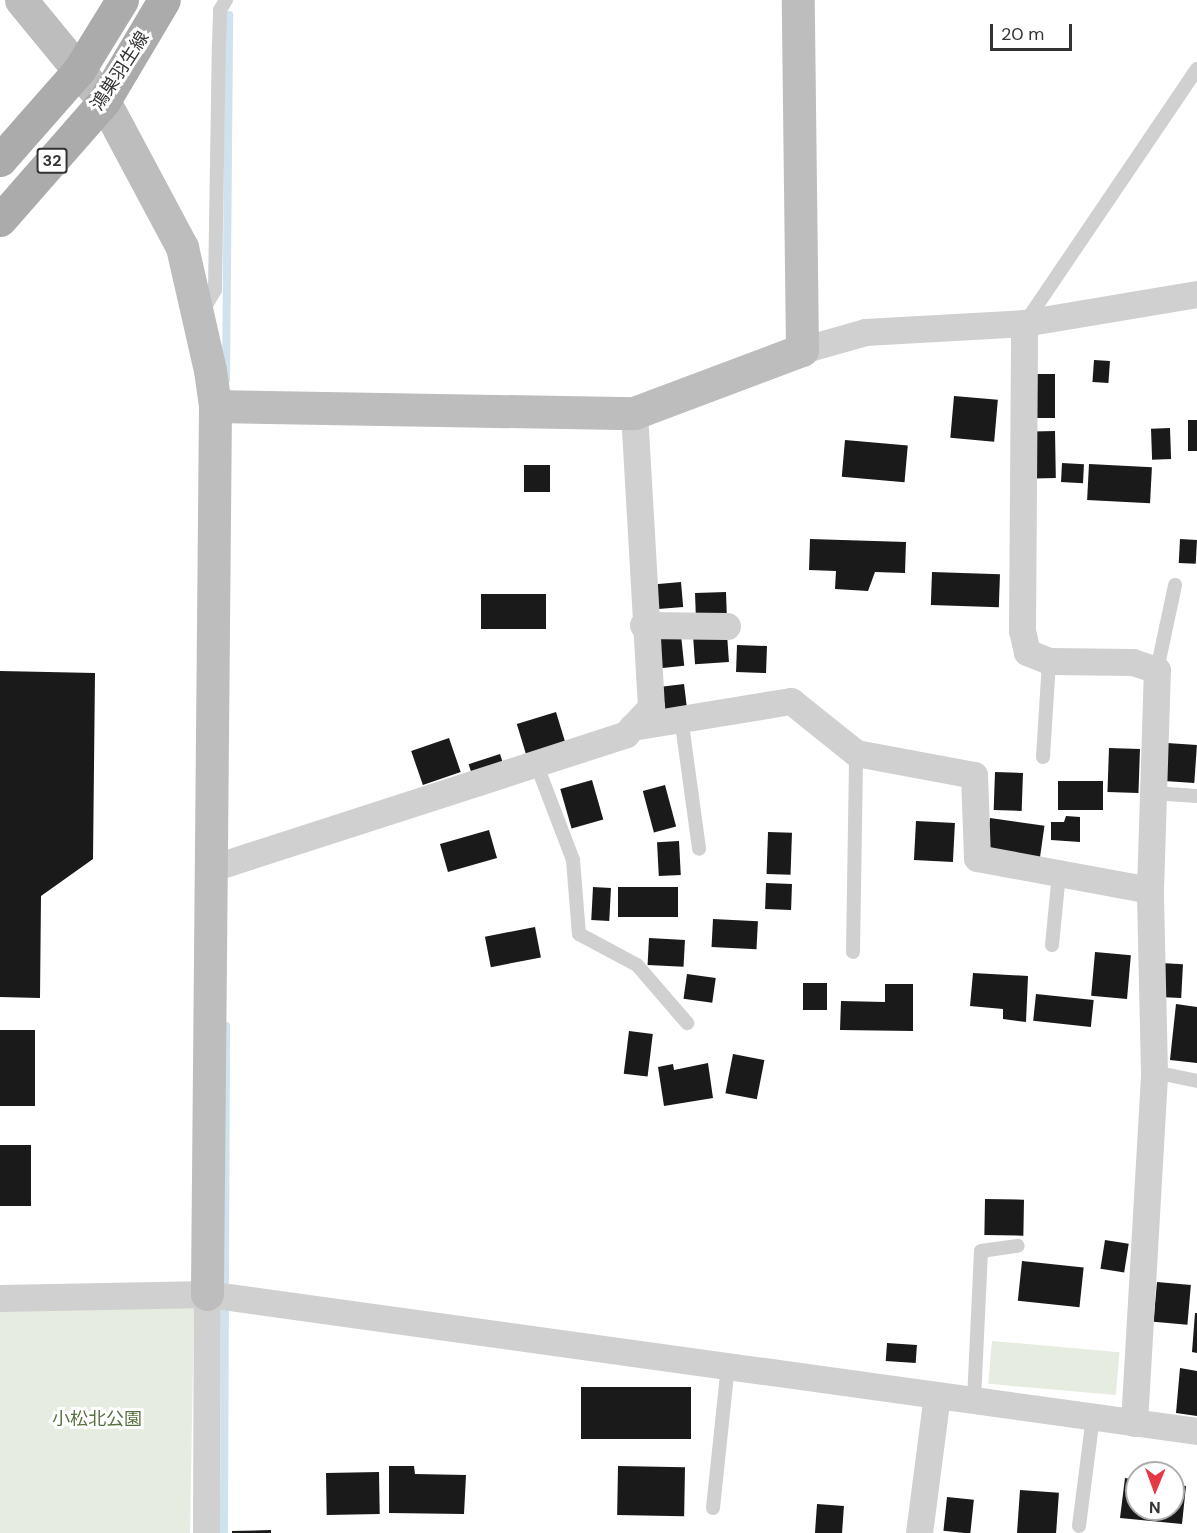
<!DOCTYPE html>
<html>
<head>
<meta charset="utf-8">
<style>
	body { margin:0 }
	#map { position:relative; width:1197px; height:1533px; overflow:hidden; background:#fff; font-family:"DM Sans","Noto Sans JP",sans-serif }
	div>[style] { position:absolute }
	.green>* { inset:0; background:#e6ecdf; transform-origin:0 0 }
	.stream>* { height:8px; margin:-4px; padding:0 4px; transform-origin:4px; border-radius:4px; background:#cfe2ee }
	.building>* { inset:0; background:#1a1a1a; transform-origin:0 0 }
	.lane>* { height:14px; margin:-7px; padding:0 7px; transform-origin:7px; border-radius:7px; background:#d0d0d0 }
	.street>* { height:27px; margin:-13.5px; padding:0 13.5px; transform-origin:13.5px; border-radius:13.5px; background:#d0d0d0 }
	.secondary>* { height:33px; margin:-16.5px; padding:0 16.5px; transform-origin:16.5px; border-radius:16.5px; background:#bdbdbd }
	.primary>* { height:33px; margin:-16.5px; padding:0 16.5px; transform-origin:16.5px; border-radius:16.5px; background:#ababab }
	span { translate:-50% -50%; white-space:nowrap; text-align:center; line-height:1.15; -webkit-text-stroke:6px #fff; paint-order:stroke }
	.shield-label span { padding:2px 4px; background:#fff; border:2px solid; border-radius:4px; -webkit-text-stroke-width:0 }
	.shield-label { font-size:16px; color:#333; font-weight:700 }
	.street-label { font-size:18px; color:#333 }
	.park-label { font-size:18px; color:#56703f }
	.north { position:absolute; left:1125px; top:1461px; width:60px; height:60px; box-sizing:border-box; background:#fff; border:2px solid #adadad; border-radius:50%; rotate:181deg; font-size:16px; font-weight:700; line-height:24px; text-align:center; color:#333 }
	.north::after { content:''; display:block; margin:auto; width:21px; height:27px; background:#e63946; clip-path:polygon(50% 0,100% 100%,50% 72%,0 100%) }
	.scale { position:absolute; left:990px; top:24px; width:82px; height:27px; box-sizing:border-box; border:3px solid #333; border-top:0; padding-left:8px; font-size:18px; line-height:21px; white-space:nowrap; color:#333; -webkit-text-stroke:4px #fff; paint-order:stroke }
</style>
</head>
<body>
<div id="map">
	<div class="green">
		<div style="left:0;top:1303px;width:194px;height:230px;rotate:1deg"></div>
		<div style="left:992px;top:1341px;width:128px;height:43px;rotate:5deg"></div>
	</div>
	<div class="stream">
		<div style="left:226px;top:380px;width:365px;rotate:-89.5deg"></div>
		<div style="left:224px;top:1533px;width:507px;rotate:-89.77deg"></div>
	</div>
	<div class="building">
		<div style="left:1094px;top:360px;width:16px;height:22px;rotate:4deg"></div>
		<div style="left:1033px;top:374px;width:22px;height:44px"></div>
		<div style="left:954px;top:396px;width:44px;height:42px;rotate:5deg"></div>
		<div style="left:1188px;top:420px;width:9px;height:31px"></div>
		<div style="left:1170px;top:428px;width:31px;height:19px;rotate:88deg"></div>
		<div style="left:1055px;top:431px;width:47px;height:22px;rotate:89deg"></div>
		<div style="left:845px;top:440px;width:63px;height:37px;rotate:5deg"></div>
		<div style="left:1062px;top:463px;width:22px;height:19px;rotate:3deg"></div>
		<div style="left:1089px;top:464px;width:63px;height:36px;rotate:3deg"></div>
		<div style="left:524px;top:465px;width:26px;height:27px"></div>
		<div style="clip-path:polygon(810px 539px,906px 542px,905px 573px,875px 572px,868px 591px,835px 589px,836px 571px,809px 570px)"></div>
		<div style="left:1180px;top:539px;width:17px;height:24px;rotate:3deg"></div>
		<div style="left:932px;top:572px;width:68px;height:33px;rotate:2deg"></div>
		<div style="left:681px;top:582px;width:25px;height:31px;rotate:85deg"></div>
		<div style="left:726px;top:592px;width:25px;height:31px;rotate:88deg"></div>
		<div style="left:546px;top:594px;width:35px;height:65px;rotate:90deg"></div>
		<div style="left:727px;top:634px;width:28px;height:34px;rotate:86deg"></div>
		<div style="left:681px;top:635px;width:31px;height:29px;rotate:84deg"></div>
		<div style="left:737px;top:645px;width:30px;height:27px;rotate:2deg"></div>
		<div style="clip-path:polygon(0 671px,95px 673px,93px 859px,41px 896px,40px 998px,0 997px)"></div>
		<div style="left:684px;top:684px;width:23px;height:27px;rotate:83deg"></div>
		<div style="left:556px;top:712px;width:31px;height:41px;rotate:73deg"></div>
		<div style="left:449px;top:738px;width:36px;height:40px;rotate:71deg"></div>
		<div style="left:1167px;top:743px;width:30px;height:38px;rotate:4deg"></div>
		<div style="left:1109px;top:748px;width:31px;height:44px;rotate:2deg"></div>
		<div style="left:500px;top:754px;width:13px;height:33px;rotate:72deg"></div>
		<div style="left:995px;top:772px;width:28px;height:38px;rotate:2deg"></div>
		<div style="left:592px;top:780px;width:41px;height:33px;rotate:74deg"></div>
		<div style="left:1058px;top:781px;width:45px;height:29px"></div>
		<div style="left:665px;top:785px;width:43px;height:23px;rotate:75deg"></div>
		<div style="clip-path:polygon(1066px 816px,1080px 817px,1080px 842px,1051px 840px,1051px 822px,1064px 822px)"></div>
		<div style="left:990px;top:818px;width:55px;height:32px;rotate:8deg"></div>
		<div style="left:916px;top:821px;width:39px;height:39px;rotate:3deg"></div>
		<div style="left:489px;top:830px;width:29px;height:51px;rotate:74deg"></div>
		<div style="left:768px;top:832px;width:24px;height:42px;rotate:2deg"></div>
		<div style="left:679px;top:841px;width:34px;height:22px;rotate:87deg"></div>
		<div style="left:766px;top:883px;width:26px;height:26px;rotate:2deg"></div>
		<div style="left:593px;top:887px;width:18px;height:33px;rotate:3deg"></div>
		<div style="left:618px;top:887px;width:60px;height:30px"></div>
		<div style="left:713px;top:919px;width:45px;height:28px;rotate:3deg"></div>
		<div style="left:535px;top:927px;width:31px;height:51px;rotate:79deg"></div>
		<div style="left:649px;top:938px;width:36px;height:27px;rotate:3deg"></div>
		<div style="left:1095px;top:952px;width:36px;height:44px;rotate:5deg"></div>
		<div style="left:1161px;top:963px;width:22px;height:34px;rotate:3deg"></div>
		<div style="clip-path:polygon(973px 973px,1028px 976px,1026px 1022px,1003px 1019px,1003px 1009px,970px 1006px)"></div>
		<div style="left:687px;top:974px;width:29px;height:25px;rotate:8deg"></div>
		<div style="left:803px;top:983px;width:24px;height:27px"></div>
		<div style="clip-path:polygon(885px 984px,913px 984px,913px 1031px,840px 1030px,841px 1001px,885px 1002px)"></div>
		<div style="left:1036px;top:994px;width:58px;height:27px;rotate:6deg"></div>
		<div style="clip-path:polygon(1176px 1004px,1197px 1007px,1197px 1063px,1170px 1060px)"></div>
		<div style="left:0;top:1030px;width:35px;height:76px"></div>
		<div style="left:629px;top:1031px;width:24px;height:43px;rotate:7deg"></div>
		<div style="left:733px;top:1054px;width:32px;height:40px;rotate:11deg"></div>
		<div style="clip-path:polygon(708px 1063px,713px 1098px,664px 1106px,658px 1067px,673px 1064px,674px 1070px)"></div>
		<div style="left:0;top:1145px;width:31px;height:61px"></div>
		<div style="left:985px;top:1199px;width:39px;height:36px;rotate:1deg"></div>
		<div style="left:1105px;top:1240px;width:24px;height:29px;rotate:9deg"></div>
		<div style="left:1022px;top:1261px;width:62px;height:40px;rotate:6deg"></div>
		<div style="left:1157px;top:1282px;width:34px;height:40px;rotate:5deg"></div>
		<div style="clip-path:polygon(1195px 1313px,1197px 1313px,1197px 1353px,1192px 1352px)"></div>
		<div style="left:887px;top:1343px;width:30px;height:18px;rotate:4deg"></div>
		<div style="clip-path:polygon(1180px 1368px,1197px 1371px,1197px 1416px,1176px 1413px)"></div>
		<div style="left:691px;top:1387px;width:52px;height:110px;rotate:90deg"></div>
		<div style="clip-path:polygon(389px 1466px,414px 1466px,415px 1474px,466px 1475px,464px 1514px,389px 1513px)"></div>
		<div style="left:618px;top:1466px;width:67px;height:49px;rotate:1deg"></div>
		<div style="left:379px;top:1472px;width:42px;height:53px;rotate:89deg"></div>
		<div style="clip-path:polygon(1125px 1478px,1137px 1480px,1137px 1509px,1173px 1509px,1173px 1485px,1186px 1486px,1182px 1524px,1120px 1518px)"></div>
		<div style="left:1020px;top:1490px;width:39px;height:43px;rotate:4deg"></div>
		<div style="left:947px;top:1497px;width:27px;height:34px;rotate:6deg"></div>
		<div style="left:817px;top:1504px;width:27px;height:29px;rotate:4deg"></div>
		<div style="clip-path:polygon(271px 1530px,271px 1533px,232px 1533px,232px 1531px)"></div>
	</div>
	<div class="lane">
		<div style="left:201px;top:314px;width:28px;rotate:-60deg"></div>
		<div style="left:215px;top:290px;width:247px;rotate:-89.1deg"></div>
		<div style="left:219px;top:43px;width:33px;rotate:-88deg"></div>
		<div style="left:220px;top:10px;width:12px;rotate:-59deg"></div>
		<div style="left:1025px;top:323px;width:307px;rotate:-55.9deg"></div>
		<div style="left:1157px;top:670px;width:87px;rotate:-78deg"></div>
		<div style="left:681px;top:717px;width:133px;rotate:82.2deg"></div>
		<div style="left:1043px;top:757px;width:96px;rotate:-86.4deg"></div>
		<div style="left:536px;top:763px;width:104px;rotate:69.1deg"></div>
		<div style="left:573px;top:860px;width:74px;rotate:85.4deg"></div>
		<div style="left:579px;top:934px;width:66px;rotate:28.1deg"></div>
		<div style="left:637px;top:965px;width:77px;rotate:49.2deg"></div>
		<div style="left:1153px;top:793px;width:44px;rotate:3.9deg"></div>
		<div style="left:1052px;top:945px;width:72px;rotate:-84.4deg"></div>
		<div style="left:853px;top:952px;width:199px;rotate:-89.1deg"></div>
		<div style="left:1154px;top:1072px;width:44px;rotate:11.8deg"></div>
		<div style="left:974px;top:1400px;width:149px;rotate:-87.3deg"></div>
		<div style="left:981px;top:1251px;width:37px;rotate:-8deg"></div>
		<div style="left:713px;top:1508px;width:143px;rotate:-84deg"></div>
		<div style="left:1079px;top:1526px;width:110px;rotate:-82.7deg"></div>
	</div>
	<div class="street">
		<div style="left:802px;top:350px;width:66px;rotate:-15.9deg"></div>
		<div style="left:865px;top:332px;width:159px;rotate:-3.2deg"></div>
		<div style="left:643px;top:625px;width:84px;rotate:0.7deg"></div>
		<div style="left:632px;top:727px;width:161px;rotate:-9.3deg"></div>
		<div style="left:791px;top:701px;width:83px;rotate:38.7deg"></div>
		<div style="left:856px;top:753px;width:120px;rotate:10.6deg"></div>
		<div style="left:974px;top:775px;width:83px;rotate:87.9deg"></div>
		<div style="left:977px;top:858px;width:176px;rotate:10.5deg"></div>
		<div style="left:209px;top:869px;width:438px;rotate:-17.9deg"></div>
		<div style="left:626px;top:734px;width:37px;rotate:-47deg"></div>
		<div style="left:651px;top:707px;width:294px;rotate:-93.3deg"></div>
		<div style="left:0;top:1298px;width:207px;rotate:-1.1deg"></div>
		<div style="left:207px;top:1294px;width:999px;rotate:7.88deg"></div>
		<div style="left:1134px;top:1423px;width:352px;rotate:-86.7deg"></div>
		<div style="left:1154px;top:1072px;width:182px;rotate:-91.3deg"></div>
		<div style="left:1150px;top:890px;width:220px;rotate:-88.2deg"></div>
		<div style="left:1157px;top:670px;width:25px;rotate:-162deg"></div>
		<div style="left:1133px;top:662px;width:84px;rotate:-179.3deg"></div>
		<div style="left:1049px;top:661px;width:24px;rotate:-158deg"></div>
		<div style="left:1027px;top:652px;width:22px;rotate:-103deg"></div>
		<div style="left:1022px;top:631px;width:308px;rotate:-89.6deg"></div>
		<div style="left:1024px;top:323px;width:175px;rotate:-9.5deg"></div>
		<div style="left:206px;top:1533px;width:239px;rotate:-89.8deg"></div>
		<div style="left:919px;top:1533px;width:139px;rotate:-82.6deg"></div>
	</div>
	<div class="secondary">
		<div style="left:21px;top:0;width:131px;rotate:50.6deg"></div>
		<div style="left:104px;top:101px;width:166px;rotate:61.9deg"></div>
		<div style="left:182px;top:247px;width:126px;rotate:77.2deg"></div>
		<div style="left:210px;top:370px;width:36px;rotate:82deg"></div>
		<div style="left:215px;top:406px;width:888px;rotate:90.52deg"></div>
		<div style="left:215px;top:406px;width:419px;rotate:1deg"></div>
		<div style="left:634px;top:413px;width:179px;rotate:-20.6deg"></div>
		<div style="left:802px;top:350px;width:350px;rotate:-90.7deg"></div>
	</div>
	<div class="primary">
		<div style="left:0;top:160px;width:120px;rotate:-48.7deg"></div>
		<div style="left:79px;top:70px;width:82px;rotate:-58.4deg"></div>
		<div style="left:0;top:220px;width:158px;rotate:-48.8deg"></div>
		<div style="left:104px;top:101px;width:117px;rotate:-59.3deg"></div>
	</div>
	<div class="shield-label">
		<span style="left:52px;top:161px">32</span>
	</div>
	<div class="street-label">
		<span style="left:120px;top:71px;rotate:-57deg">鴻巣羽生線</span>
	</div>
	<div class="park-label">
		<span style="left:97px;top:1419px">小松北公園</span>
	</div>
	<div class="north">N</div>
	<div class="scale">20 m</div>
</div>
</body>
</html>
